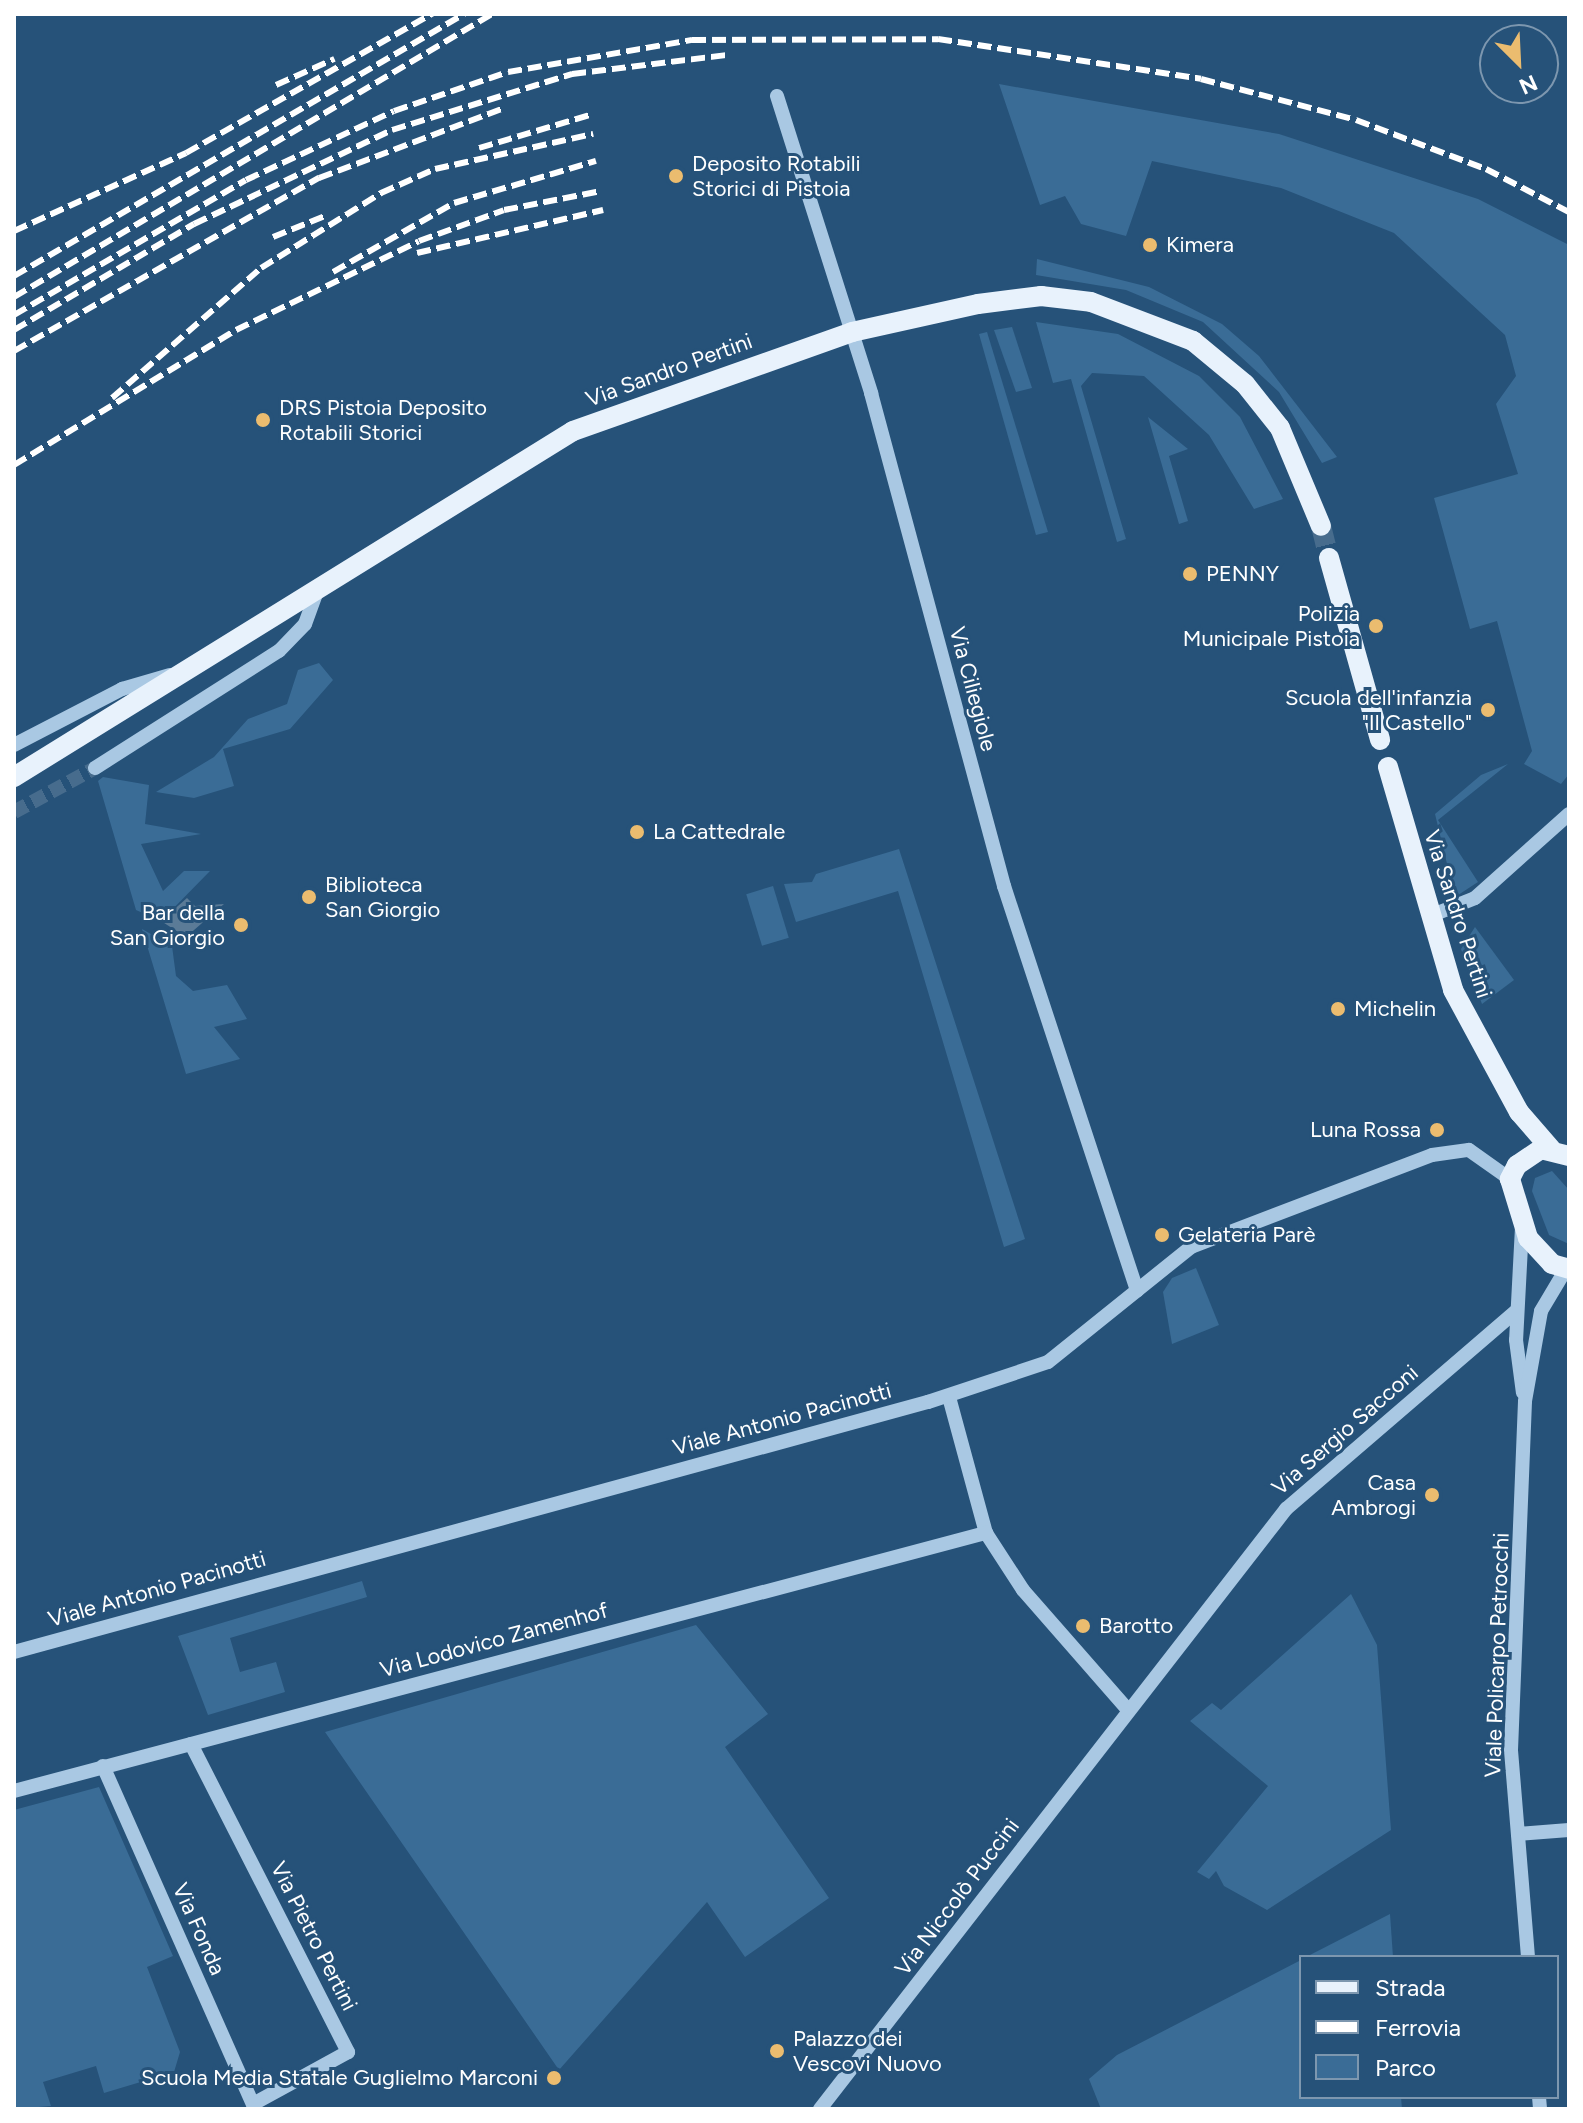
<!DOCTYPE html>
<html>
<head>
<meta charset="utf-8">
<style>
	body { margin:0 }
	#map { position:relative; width:1583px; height:2123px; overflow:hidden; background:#265279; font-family:Figtree,sans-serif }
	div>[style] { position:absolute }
	.green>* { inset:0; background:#3a6c96; transform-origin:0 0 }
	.water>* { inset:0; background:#5b7b97 }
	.minor-tunnel>* { height:14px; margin-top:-7px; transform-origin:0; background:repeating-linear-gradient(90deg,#476c8d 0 14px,transparent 0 21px) }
	.major-tunnel>* { height:20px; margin-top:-10px; transform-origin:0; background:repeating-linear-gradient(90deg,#476c8d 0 20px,transparent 0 30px) }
	.minor>* { height:14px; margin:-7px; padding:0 7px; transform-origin:7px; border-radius:7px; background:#a9c8e3 }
	.major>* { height:20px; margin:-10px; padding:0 10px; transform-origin:10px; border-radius:10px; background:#e8f2fc }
	.rail>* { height:6px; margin-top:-3px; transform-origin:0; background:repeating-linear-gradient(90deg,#fff 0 14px,transparent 0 20px) }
	.dots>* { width:22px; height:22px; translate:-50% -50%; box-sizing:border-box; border:4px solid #265279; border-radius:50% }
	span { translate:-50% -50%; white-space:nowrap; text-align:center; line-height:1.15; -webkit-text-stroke:6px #265279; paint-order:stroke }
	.poi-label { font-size:22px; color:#fff }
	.left { translate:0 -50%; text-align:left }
	.right { translate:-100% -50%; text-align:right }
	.street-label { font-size:22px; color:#fff }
	.frame { position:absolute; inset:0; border:16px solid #fff; pointer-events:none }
	.legend { position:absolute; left:1299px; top:1955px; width:260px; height:144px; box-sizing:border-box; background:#265279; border:2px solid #7d97af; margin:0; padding:10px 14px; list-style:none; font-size:24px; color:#fff }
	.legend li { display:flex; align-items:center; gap:16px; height:40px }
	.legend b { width:40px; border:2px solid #7d97af }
	.north { position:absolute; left:1479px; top:24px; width:80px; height:80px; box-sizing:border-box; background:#265279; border:2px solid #7d97af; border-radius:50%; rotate:156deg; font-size:22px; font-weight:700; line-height:32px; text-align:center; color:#fff }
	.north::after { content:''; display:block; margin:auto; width:28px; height:36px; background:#ebbc6f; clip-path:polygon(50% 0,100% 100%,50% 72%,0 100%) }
</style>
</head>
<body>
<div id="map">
	<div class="green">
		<div style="clip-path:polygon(999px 84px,1279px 134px,1478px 199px,1569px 245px,1569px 774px,1561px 784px,1524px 764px,1532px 751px,1497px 621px,1470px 629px,1434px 498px,1518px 474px,1496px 404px,1516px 376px,1505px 335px,1394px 233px,1281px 188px,1152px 161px,1126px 236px,1081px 224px,1065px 196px,1040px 205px)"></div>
		<div style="clip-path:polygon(1037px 259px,1149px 287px,1222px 324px,1259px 356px,1337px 457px,1322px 463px,1279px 392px,1203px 322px,1126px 290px,1036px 275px)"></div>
		<div style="clip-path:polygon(1036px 322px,1118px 334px,1199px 376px,1240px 417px,1283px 499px,1254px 509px,1209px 435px,1144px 376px,1092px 373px,1081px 386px,1126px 539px,1117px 542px,1071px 379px,1053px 383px)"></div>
		<div style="clip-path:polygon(1012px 327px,1032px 388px,1016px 392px,994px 330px)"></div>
		<div style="clip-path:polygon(987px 332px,1048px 532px,1036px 535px,979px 334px)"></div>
		<div style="clip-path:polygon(1148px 417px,1188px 449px,1169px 456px,1188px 521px,1179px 524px)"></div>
		<div style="clip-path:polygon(319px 663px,333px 680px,290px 729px,223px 749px,234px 786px,194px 798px,156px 792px,214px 757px,248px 719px,287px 704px,298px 670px)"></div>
		<div style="clip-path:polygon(1508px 764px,1438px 820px,1478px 882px,1455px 897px,1435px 814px,1481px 775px)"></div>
		<div style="clip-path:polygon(103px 777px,149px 785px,145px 824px,201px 834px,141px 844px,163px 891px,184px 871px,210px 871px,161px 921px,136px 910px,98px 781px)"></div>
		<div style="clip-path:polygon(899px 849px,1025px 1239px,1004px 1247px,898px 891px,796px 922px,784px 884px,812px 882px,816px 874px)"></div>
		<div style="left:773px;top:886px;width:54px;height:28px;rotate:73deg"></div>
		<div style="clip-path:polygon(1475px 927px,1514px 980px,1482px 1004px,1461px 949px)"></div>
		<div style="clip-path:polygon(142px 929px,172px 946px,176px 976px,193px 991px,227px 985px,247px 1019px,214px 1027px,240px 1059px,186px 1074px)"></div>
		<div style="clip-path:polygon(1552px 1171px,1569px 1190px,1569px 1244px,1549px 1235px,1532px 1191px,1535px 1178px)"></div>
		<div style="clip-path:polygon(1196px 1268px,1219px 1325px,1172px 1344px,1163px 1292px,1172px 1278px)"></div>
		<div style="clip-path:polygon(362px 1581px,367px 1597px,230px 1638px,240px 1672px,276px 1662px,285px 1692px,208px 1715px,178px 1636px)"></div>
		<div style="clip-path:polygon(1351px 1594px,1377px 1645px,1391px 1830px,1267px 1910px,1224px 1886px,1216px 1871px,1209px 1879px,1197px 1872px,1268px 1786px,1190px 1721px,1212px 1703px,1221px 1710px)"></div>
		<div style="clip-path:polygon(696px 1625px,768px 1714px,725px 1747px,829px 1898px,745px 1957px,707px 1902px,559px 2070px,325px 1732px)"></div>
		<div style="clip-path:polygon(99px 1787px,173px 1956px,147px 1967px,180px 2052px,174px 2072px,104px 2093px,96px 2066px,43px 2082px,51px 2106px,14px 2109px,14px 1810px)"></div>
		<div style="clip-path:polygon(1390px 1914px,1393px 1957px,1306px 1957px)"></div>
		<div style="clip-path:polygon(1301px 1960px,1301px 2097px,1401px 2097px,1402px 2109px,1101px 2109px,1089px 2079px,1117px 2055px)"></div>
	</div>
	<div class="water">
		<div style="clip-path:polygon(187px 898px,195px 906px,224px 904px,186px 937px,161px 921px)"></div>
	</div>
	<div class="minor-tunnel">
		<div style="left:14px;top:812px;width:92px;rotate:-28.5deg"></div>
	</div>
	<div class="major-tunnel">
		<div style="left:1321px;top:526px;width:33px;rotate:76deg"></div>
	</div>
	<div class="minor">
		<div style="left:777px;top:96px;width:312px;rotate:72.4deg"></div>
		<div style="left:871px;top:393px;width:511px;rotate:74.9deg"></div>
		<div style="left:1004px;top:886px;width:426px;rotate:71.8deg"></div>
		<div style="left:14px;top:745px;width:122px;rotate:-27.4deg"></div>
		<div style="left:122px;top:689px;width:50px;rotate:-16.3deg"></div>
		<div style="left:95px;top:768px;width:218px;rotate:-32.5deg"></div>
		<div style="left:279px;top:651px;width:37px;rotate:-46deg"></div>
		<div style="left:305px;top:624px;width:38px;rotate:-70deg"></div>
		<div style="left:1430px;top:916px;width:48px;rotate:-21.8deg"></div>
		<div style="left:1475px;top:898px;width:126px;rotate:-41.8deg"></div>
		<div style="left:1522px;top:1227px;width:113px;rotate:93deg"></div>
		<div style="left:1516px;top:1340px;width:53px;rotate:82.5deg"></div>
		<div style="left:949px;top:1397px;width:141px;rotate:74.8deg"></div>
		<div style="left:986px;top:1533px;width:68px;rotate:57deg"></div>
		<div style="left:1023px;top:1590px;width:159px;rotate:48.8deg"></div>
		<div style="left:14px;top:1652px;width:948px;rotate:-15.3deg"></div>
		<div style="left:928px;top:1402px;width:126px;rotate:-18.4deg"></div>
		<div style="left:1048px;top:1362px;width:184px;rotate:-38.8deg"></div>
		<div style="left:1191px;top:1247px;width:258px;rotate:-20.9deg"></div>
		<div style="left:1432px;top:1155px;width:37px;rotate:-8deg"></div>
		<div style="left:1469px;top:1150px;width:50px;rotate:35.3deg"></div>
		<div style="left:191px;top:1744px;width:346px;rotate:63deg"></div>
		<div style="left:348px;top:2052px;width:108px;rotate:151.3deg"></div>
		<div style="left:103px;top:1766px;width:375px;rotate:66.1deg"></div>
		<div style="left:14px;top:1791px;width:1006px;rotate:-14.87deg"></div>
		<div style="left:1518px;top:1834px;width:51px;rotate:-4.5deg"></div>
		<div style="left:1528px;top:1957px;width:208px;rotate:-94.7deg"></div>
		<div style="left:1511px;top:1750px;width:349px;rotate:-87.7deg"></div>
		<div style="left:1525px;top:1401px;width:91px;rotate:-79.9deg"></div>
		<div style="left:1541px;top:1311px;width:49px;rotate:-59.2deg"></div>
		<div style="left:1539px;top:2097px;width:12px;rotate:85deg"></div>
		<div style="left:820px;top:2109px;width:760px;rotate:-52.16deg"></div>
		<div style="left:1286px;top:1509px;width:303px;rotate:-40.7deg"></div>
	</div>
	<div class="major">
		<div style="left:1329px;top:558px;width:189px;rotate:74.3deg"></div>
		<div style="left:1388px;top:767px;width:232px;rotate:73.7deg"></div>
		<div style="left:1453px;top:990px;width:139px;rotate:61.6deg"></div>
		<div style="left:1519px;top:1112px;width:49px;rotate:49.1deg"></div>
		<div style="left:14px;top:777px;width:657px;rotate:-31.76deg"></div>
		<div style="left:573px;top:431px;width:296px;rotate:-19.5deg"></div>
		<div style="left:852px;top:332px;width:129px;rotate:-12.5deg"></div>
		<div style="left:978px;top:304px;width:64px;rotate:-7.2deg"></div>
		<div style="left:1041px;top:296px;width:50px;rotate:6.8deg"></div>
		<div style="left:1091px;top:302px;width:109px;rotate:20.9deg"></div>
		<div style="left:1193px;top:341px;width:67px;rotate:39.6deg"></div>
		<div style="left:1245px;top:384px;width:56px;rotate:51.5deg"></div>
		<div style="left:1280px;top:428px;width:106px;rotate:67.3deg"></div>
		<div style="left:1569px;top:1156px;width:29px;rotate:-166deg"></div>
		<div style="left:1541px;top:1149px;width:29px;rotate:146deg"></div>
		<div style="left:1517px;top:1165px;width:16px;rotate:117deg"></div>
		<div style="left:1510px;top:1179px;width:62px;rotate:73deg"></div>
		<div style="left:1528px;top:1238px;width:35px;rotate:47deg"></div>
		<div style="left:1552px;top:1264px;width:18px;rotate:16deg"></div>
	</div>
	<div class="rail">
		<div style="left:276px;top:85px;width:64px;rotate:-24.1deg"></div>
		<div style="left:479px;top:148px;width:116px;rotate:-16.6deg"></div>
		<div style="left:14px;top:231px;width:189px;rotate:-24.4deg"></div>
		<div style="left:186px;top:153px;width:283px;rotate:-29.5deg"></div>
		<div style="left:273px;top:237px;width:56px;rotate:-22deg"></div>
		<div style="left:417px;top:253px;width:191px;rotate:-13deg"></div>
		<div style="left:333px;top:272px;width:139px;rotate:-29.7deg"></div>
		<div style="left:454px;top:203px;width:148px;rotate:-16.5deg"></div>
		<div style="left:14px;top:276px;width:521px;rotate:-30.21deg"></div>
		<div style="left:14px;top:297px;width:555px;rotate:-30.63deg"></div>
		<div style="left:14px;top:315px;width:268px;rotate:-30.2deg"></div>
		<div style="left:246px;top:180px;width:163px;rotate:-25deg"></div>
		<div style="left:394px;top:111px;width:120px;rotate:-18.9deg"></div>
		<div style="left:508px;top:72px;width:187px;rotate:-9.9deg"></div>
		<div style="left:692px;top:40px;width:246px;rotate:-0.2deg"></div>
		<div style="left:938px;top:39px;width:266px;rotate:8.6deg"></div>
		<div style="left:1201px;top:79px;width:160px;rotate:14.8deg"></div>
		<div style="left:1356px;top:120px;width:139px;rotate:20.7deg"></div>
		<div style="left:1486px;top:169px;width:93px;rotate:27.4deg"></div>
		<div style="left:14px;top:330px;width:209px;rotate:-30.5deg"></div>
		<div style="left:194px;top:224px;width:219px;rotate:-25.4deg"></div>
		<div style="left:392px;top:130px;width:189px;rotate:-17.3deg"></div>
		<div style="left:572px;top:74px;width:155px;rotate:-7deg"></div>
		<div style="left:14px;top:351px;width:351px;rotate:-29.6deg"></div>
		<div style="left:319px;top:178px;width:198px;rotate:-20.7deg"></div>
		<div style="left:112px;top:398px;width:198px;rotate:-41.1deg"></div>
		<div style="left:261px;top:268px;width:142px;rotate:-32deg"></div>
		<div style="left:381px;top:193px;width:59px;rotate:-24deg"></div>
		<div style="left:435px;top:169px;width:162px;rotate:-12.5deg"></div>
		<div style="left:14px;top:465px;width:260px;rotate:-31.3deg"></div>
		<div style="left:236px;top:330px;width:203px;rotate:-25.9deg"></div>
		<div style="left:419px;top:241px;width:90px;rotate:-20deg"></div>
		<div style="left:504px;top:210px;width:99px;rotate:-11.1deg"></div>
	</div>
	<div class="dots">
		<div style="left:676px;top:176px;background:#ebbc6f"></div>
		<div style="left:1150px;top:245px;background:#ebbc6f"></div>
		<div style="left:263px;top:420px;background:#ebbc6f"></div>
		<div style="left:1190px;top:574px;background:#ebbc6f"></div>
		<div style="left:1376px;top:626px;background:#ebbc6f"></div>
		<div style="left:1488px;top:710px;background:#ebbc6f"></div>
		<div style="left:637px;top:832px;background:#ebbc6f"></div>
		<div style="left:309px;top:897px;background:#ebbc6f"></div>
		<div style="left:241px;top:925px;background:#ebbc6f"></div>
		<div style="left:1338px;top:1009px;background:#ebbc6f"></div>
		<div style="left:1437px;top:1130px;background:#ebbc6f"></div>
		<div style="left:1162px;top:1235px;background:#ebbc6f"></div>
		<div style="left:1432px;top:1495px;background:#ebbc6f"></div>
		<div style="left:1083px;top:1626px;background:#ebbc6f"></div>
		<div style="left:777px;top:2051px;background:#ebbc6f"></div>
		<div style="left:554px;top:2078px;background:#ebbc6f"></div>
	</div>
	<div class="poi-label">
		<span class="left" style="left:692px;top:176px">Deposito Rotabili<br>Storici di Pistoia</span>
		<span class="left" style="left:1166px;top:245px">Kimera</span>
		<span class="left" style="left:279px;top:420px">DRS Pistoia Deposito<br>Rotabili Storici</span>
		<span class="left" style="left:1206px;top:574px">PENNY</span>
		<span class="right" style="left:1360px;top:626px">Polizia<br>Municipale Pistoia</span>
		<span class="right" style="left:1472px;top:710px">Scuola dell'infanzia<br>"Il Castello"</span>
		<span class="left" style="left:653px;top:832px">La Cattedrale</span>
		<span class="left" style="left:325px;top:897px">Biblioteca<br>San Giorgio</span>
		<span class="right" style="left:225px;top:925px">Bar della<br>San Giorgio</span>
		<span class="left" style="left:1354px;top:1009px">Michelin</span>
		<span class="right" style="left:1421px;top:1130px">Luna Rossa</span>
		<span class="left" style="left:1178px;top:1235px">Gelateria Parè</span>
		<span class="right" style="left:1416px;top:1495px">Casa<br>Ambrogi</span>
		<span class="left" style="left:1099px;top:1626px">Barotto</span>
		<span class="left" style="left:793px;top:2051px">Palazzo dei<br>Vescovi Nuovo</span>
		<span class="right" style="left:538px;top:2078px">Scuola Media Statale Guglielmo Marconi</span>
	</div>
	<div class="street-label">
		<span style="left:669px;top:370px;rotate:-20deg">Via Sandro Pertini</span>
		<span style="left:973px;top:689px;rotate:75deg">Via Ciliegiole</span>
		<span style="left:1458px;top:914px;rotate:72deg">Via Sandro Pertini</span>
		<span style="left:782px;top:1419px;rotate:-15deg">Viale Antonio Pacinotti</span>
		<span style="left:1345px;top:1430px;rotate:-41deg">Via Sergio Sacconi</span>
		<span style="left:157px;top:1589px;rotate:-16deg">Viale Antonio Pacinotti</span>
		<span style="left:494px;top:1640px;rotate:-15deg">Via Lodovico Zamenhof</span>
		<span style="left:1497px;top:1655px;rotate:-88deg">Viale Policarpo Petrocchi</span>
		<span style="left:957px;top:1897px;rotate:-53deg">Via Niccolò Puccini</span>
		<span style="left:199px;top:1929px;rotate:66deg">Via Fonda</span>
		<span style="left:314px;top:1936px;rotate:63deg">Via Pietro Pertini</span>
	</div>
	<div class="frame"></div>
	<ul class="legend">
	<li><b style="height:10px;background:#e8f2fc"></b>Strada</li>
	<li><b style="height:10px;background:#fff"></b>Ferrovia</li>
	<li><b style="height:22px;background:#3a6c96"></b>Parco</li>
	</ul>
	<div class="north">N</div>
</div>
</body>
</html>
